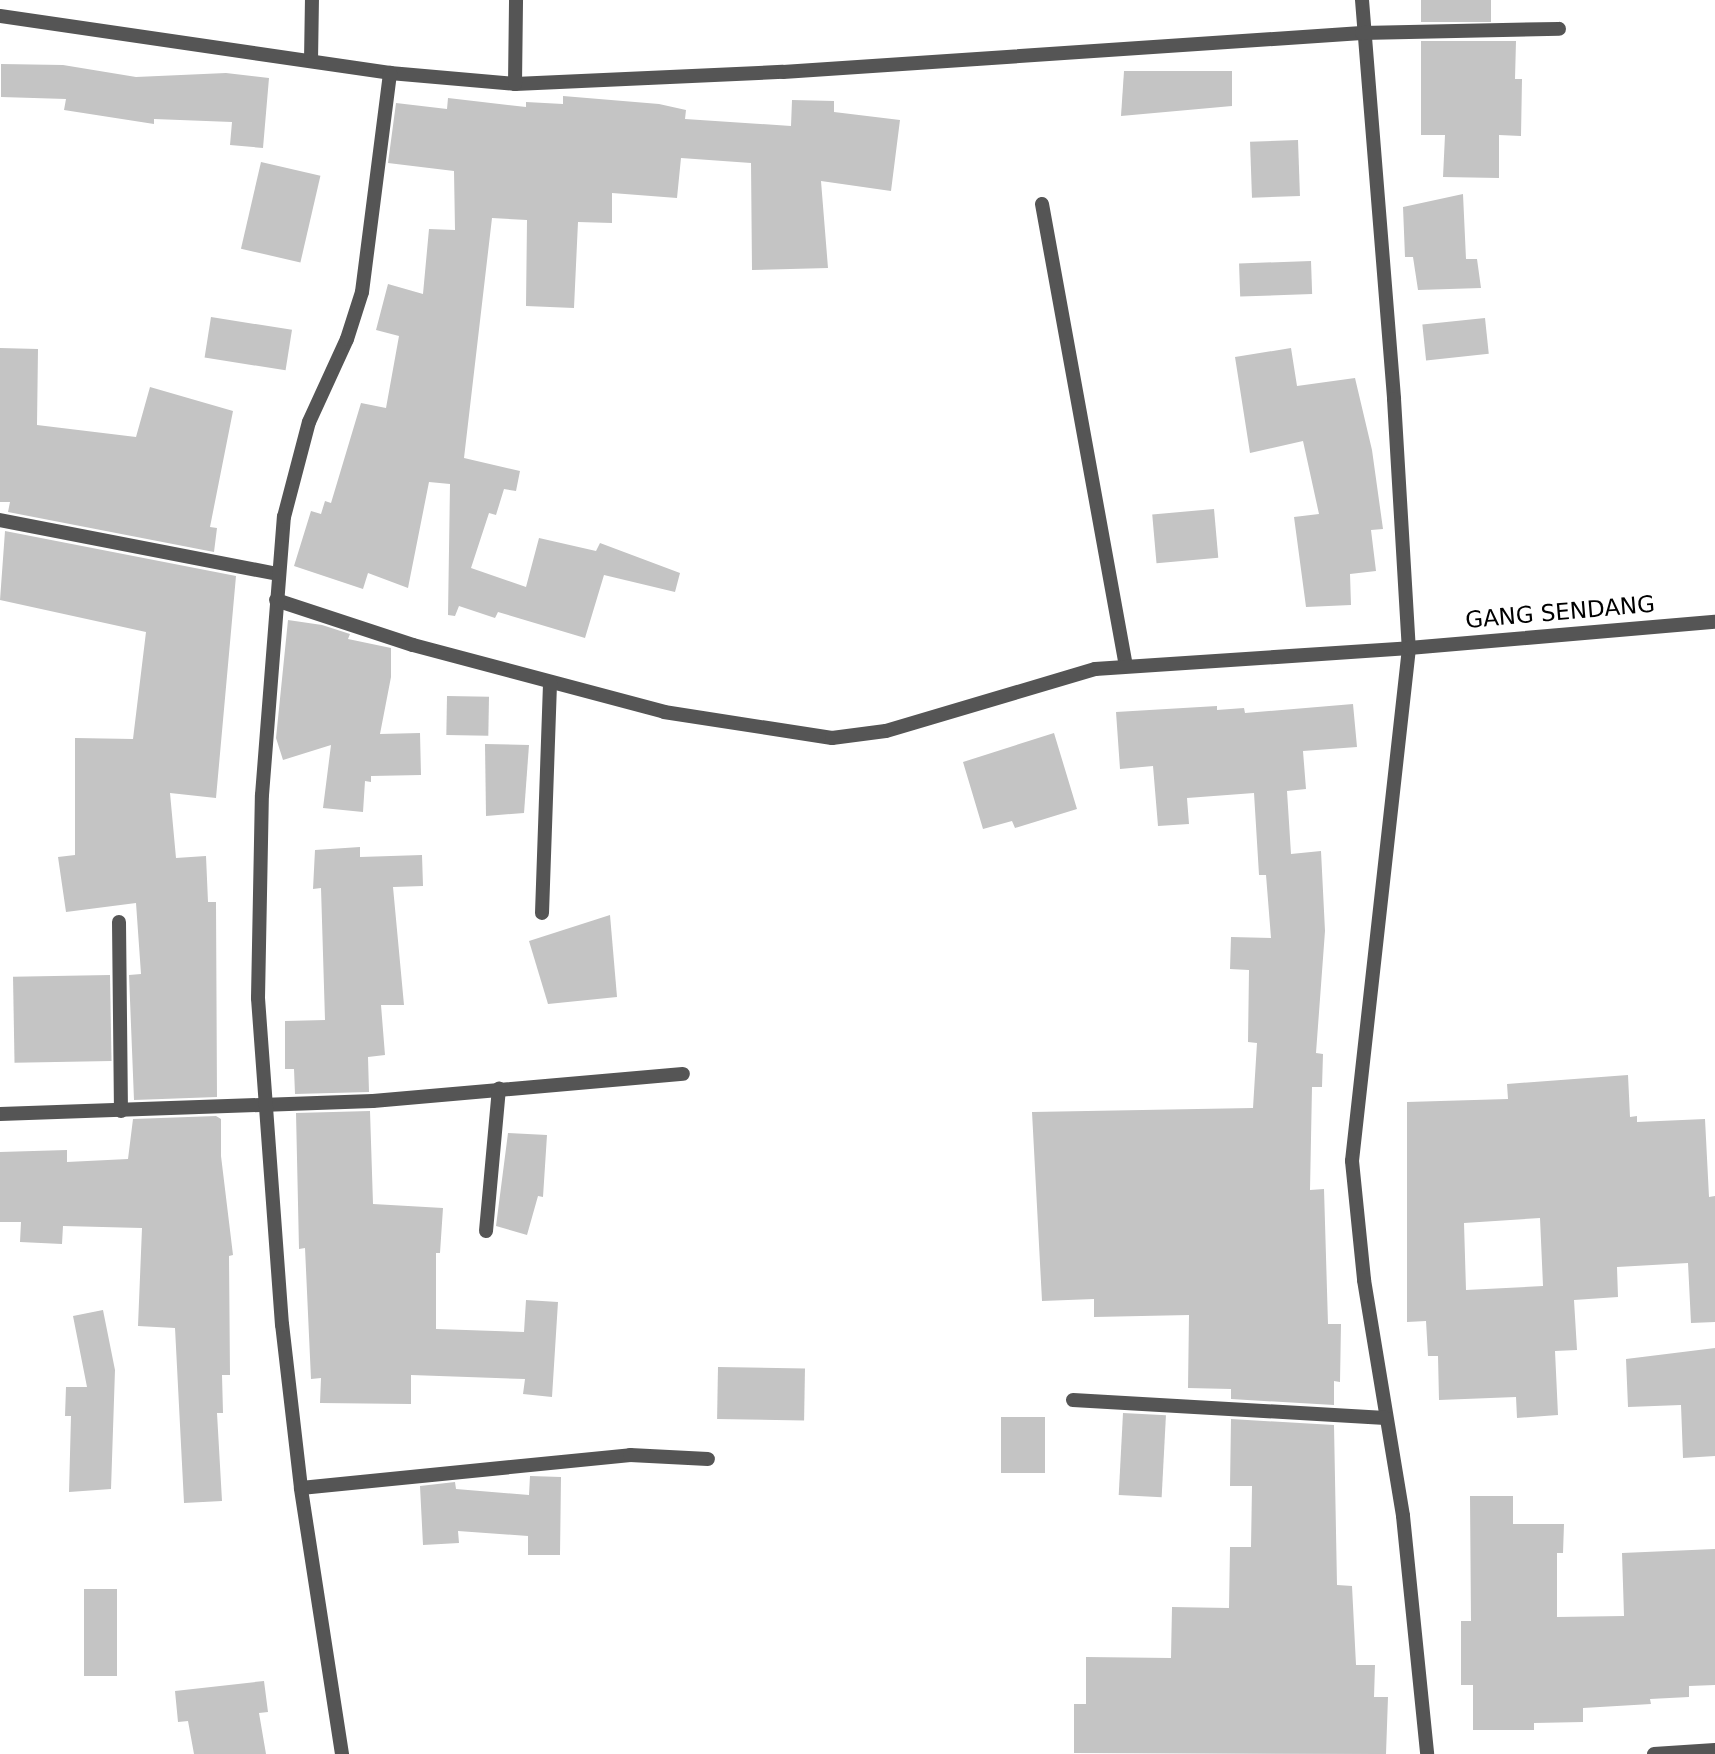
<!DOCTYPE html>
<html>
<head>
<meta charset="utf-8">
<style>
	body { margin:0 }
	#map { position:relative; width:1715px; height:1754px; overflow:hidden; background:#fff; font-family:"DejaVu Sans",sans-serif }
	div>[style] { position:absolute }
	.building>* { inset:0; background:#c4c4c4; transform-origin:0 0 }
	.street>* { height:14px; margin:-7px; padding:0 7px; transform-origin:7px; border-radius:7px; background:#555 }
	span { translate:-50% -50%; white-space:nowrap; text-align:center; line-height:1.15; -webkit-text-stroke:5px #fff; paint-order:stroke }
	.street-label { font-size:23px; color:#000 }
</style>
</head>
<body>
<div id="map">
	<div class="building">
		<div style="left:1421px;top:0;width:70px;height:22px"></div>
		<div style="clip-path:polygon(1421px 41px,1516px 41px,1515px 79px,1522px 79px,1521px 136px,1499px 135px,1499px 178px,1443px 177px,1445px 135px,1421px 135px)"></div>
		<div style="clip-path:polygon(1px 64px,63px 65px,136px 77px,226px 73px,269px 78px,263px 148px,230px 145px,232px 122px,154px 119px,154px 124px,64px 110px,66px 99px,1px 97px)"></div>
		<div style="clip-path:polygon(1124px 71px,1232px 71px,1232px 106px,1121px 116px)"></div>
		<div style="clip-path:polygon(563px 96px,659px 104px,686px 110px,685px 119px,791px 126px,792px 100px,834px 101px,834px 112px,900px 120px,891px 191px,821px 181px,828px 268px,752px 270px,751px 163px,681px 158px,677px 198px,612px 193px,612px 223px,578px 222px,574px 308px,526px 306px,527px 220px,492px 218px,464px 458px,520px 471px,516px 491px,504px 489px,496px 515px,489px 513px,471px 568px,526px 587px,539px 538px,596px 551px,600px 543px,680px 573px,675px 592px,604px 575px,585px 638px,498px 612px,495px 618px,459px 606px,455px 616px,448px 615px,450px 484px,429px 482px,408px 588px,368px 573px,363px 589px,294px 566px,311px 511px,321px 514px,325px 501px,331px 503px,361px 403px,386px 408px,399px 336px,376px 330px,388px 284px,423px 294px,429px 229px,455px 230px,454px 171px,388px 163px,396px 103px,447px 109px,448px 98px,526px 107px,526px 102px,563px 104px)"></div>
		<div style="left:1298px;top:140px;width:56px;height:48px;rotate:88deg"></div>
		<div style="left:261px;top:162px;width:61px;height:89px;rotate:13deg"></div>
		<div style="clip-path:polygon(1463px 194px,1466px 259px,1477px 259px,1481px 288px,1418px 290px,1413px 257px,1405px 257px,1403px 207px)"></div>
		<div style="left:1311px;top:261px;width:33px;height:72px;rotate:88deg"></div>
		<div style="left:211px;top:317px;width:82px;height:41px;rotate:9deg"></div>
		<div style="left:1485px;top:318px;width:36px;height:63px;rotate:84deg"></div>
		<div style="clip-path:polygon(0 348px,38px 349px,37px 425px,136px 437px,150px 387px,233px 411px,210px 527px,217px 528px,214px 552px,8px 512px,10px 502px,0 502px)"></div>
		<div style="clip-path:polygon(1291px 348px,1297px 386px,1355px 378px,1372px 450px,1383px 529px,1371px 530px,1376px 571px,1350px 574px,1351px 605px,1306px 607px,1294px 517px,1319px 514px,1303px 441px,1250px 453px,1235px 357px)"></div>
		<div style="left:1214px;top:509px;width:49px;height:62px;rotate:85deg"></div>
		<div style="clip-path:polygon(5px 531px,236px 576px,216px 798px,170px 793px,176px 858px,206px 856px,208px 902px,216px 902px,217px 1097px,134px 1100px,129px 975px,141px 974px,136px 903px,66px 912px,58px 857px,75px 855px,75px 738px,133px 739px,146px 632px,0 600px)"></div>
		<div style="clip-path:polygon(288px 620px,322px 625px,350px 634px,348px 639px,391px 648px,391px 677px,380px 734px,420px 733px,421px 775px,371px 776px,371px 782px,365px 781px,363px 812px,323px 808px,331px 745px,283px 760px,276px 738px)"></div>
		<div style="left:447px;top:696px;width:42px;height:39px;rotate:1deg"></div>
		<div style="clip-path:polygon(1353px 704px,1357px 747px,1303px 751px,1306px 789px,1287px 791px,1291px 854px,1321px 851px,1325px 931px,1316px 1053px,1323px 1054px,1322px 1087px,1312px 1087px,1310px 1190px,1324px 1189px,1328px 1324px,1341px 1324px,1340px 1382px,1334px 1381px,1334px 1405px,1231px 1399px,1231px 1389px,1188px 1388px,1189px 1315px,1094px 1317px,1094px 1299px,1042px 1301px,1032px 1112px,1253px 1108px,1257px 1043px,1248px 1042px,1249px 970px,1230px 969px,1231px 937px,1271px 938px,1266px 875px,1259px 875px,1254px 793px,1187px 798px,1189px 824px,1158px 826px,1153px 766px,1120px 769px,1116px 712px,1217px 706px,1217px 710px,1244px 708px,1245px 713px)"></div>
		<div style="clip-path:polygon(1054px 733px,1077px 809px,1015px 828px,1012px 821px,983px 829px,963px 762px)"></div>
		<div style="clip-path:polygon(485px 744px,529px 745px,524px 813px,486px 816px)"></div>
		<div style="clip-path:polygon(360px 847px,360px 857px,422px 855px,423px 886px,393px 887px,404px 1005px,381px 1005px,385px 1055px,368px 1057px,369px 1092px,295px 1094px,294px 1069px,285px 1069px,285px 1021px,325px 1020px,321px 888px,313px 889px,315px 850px)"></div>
		<div style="clip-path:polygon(610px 915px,617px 997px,548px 1004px,529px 941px)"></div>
		<div style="left:110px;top:975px;width:86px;height:97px;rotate:89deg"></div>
		<div style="clip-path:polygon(evenodd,1628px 1075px,1630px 1117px,1637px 1116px,1637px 1122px,1705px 1119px,1709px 1197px,1715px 1196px,1715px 1322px,1691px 1323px,1688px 1263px,1617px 1267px,1618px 1297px,1574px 1300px,1577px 1350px,1555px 1351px,1558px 1415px,1517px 1418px,1516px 1397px,1439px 1400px,1438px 1356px,1428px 1356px,1426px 1321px,1407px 1322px,1407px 1102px,1508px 1099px,1507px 1084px,1628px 1075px,1540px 1218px,1543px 1286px,1466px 1290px,1464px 1223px,1540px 1218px)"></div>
		<div style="clip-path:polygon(370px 1111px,373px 1204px,443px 1208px,440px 1253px,436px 1253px,436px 1329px,524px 1332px,526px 1300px,558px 1302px,552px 1397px,523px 1394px,525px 1379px,411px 1375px,411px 1404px,320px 1403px,321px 1378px,311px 1379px,305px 1248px,299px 1249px,296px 1113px)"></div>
		<div style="clip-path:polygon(216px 1116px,221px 1119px,221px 1156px,233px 1255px,229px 1256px,230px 1375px,222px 1375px,223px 1413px,217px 1413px,222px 1501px,184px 1503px,175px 1328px,138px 1326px,142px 1228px,63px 1226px,62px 1244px,20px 1242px,21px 1222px,0 1222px,0 1152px,67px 1150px,67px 1162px,128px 1159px,133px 1119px)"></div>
		<div style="clip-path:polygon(508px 1133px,547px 1135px,543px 1197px,538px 1196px,527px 1235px,496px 1226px)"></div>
		<div style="clip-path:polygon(103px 1310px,115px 1370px,111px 1489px,69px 1492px,71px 1416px,65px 1416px,66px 1387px,87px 1387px,73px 1316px)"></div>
		<div style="clip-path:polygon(1715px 1348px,1715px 1456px,1683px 1458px,1681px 1405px,1628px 1407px,1626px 1359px)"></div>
		<div style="left:718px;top:1367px;width:87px;height:52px;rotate:1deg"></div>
		<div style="left:1123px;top:1413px;width:43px;height:82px;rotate:3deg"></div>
		<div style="left:1001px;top:1417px;width:44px;height:56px"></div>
		<div style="clip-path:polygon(1231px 1419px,1334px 1425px,1337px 1585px,1352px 1586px,1356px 1665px,1375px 1665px,1374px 1697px,1388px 1697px,1386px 1754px,1074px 1753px,1074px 1704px,1086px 1704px,1086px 1657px,1171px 1658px,1172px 1607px,1229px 1608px,1230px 1547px,1251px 1547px,1252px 1486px,1230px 1486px)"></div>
		<div style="clip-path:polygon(530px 1476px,561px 1477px,560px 1555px,528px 1555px,528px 1536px,458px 1531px,459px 1543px,423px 1545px,420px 1486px,455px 1482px,456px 1489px,529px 1495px)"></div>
		<div style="clip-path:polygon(1470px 1496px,1513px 1496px,1513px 1524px,1564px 1524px,1563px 1553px,1557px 1553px,1557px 1617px,1624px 1616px,1622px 1553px,1715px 1549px,1715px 1685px,1689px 1686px,1689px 1697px,1650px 1699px,1651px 1704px,1583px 1708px,1583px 1722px,1534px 1723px,1534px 1730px,1473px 1730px,1473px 1685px,1461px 1685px,1461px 1621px,1471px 1621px)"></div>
		<div style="left:84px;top:1589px;width:33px;height:87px"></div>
		<div style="clip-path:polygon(264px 1681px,268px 1712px,259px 1713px,266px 1754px,194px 1754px,188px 1721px,178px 1722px,175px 1691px)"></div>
	</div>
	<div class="street">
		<div style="left:1362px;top:0;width:400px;rotate:85.4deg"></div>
		<div style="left:1394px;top:399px;width:249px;rotate:86.6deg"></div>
		<div style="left:1409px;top:648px;width:516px;rotate:96.34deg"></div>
		<div style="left:1352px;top:1161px;width:120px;rotate:84.2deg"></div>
		<div style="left:1364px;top:1280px;width:239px;rotate:80.6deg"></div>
		<div style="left:1403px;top:1516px;width:239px;rotate:84.2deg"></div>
		<div style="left:0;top:16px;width:394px;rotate:8.3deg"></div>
		<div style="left:390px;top:73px;width:125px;rotate:5deg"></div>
		<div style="left:515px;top:84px;width:268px;rotate:-2.6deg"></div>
		<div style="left:783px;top:72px;width:580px;rotate:-3.85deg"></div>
		<div style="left:1362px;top:33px;width:197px;rotate:-1.2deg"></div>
		<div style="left:311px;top:61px;width:61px;rotate:-89.1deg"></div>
		<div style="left:515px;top:84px;width:84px;rotate:-89.3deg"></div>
		<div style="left:1042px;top:204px;width:469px;rotate:79.7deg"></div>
		<div style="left:0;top:520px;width:283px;rotate:11deg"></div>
		<div style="left:276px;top:600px;width:144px;rotate:18.2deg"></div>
		<div style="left:413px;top:645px;width:260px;rotate:14.9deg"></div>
		<div style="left:664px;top:712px;width:170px;rotate:8.8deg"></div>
		<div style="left:832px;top:738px;width:54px;rotate:-7.4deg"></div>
		<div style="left:886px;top:731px;width:218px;rotate:-16.5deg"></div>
		<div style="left:1095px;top:669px;width:315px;rotate:-3.8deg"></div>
		<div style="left:1409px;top:648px;width:307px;rotate:-4.9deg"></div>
		<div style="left:542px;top:913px;width:231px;rotate:-88deg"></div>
		<div style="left:119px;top:922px;width:189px;rotate:89.4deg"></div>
		<div style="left:0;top:1114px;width:373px;rotate:-2deg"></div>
		<div style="left:373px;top:1101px;width:311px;rotate:-5deg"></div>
		<div style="left:486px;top:1231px;width:143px;rotate:-84.8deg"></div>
		<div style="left:1073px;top:1400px;width:313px;rotate:3.3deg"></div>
		<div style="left:301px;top:1488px;width:331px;rotate:-5.7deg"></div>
		<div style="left:630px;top:1455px;width:78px;rotate:2.9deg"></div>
		<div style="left:342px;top:1754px;width:269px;rotate:-98.8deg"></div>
		<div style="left:301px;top:1488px;width:164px;rotate:-96.6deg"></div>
		<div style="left:282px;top:1325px;width:328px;rotate:-94.2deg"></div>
		<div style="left:258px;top:998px;width:203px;rotate:-88.9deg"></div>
		<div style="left:262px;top:795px;width:279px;rotate:-85.5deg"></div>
		<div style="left:284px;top:517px;width:98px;rotate:-75.3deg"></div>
		<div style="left:309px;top:422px;width:91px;rotate:-65.4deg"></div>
		<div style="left:347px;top:339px;width:49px;rotate:-72.3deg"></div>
		<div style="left:362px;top:292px;width:221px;rotate:-82.7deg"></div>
		<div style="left:1654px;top:1754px;width:61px;rotate:-3.8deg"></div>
	</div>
	<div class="street-label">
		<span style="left:1560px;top:612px;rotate:-5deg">GANG SENDANG</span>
	</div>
</div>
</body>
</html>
